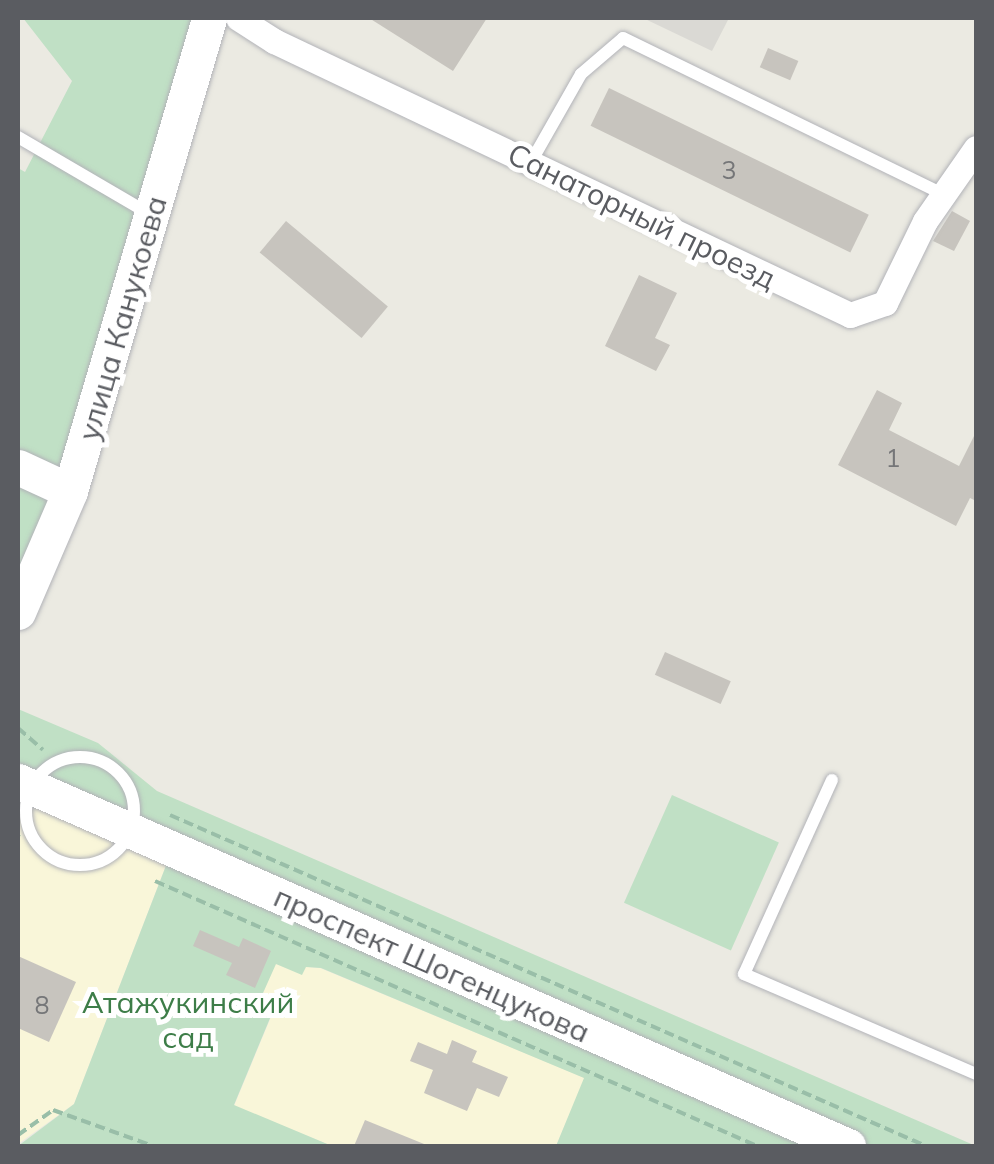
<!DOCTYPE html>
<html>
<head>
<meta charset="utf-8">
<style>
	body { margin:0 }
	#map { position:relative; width:994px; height:1164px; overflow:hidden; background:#ebeae2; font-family:Mulish,sans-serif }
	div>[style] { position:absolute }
	.commercial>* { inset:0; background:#f9f6d9 }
	.industrial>* { inset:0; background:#dad9d4 }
	.green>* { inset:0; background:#c0e0c5; transform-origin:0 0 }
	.building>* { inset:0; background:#c7c4be; transform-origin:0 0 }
	.path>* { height:4px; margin-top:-2px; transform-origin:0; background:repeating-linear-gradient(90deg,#99bea8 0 10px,transparent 0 15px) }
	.roads { filter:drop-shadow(0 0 2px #b2b3b8) drop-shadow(0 0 2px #b2b3b8) }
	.lane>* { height:12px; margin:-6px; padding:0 6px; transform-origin:6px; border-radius:6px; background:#fff }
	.lane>.ring { margin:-6px; padding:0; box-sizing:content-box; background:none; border:12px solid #fff; border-radius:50% }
	.street>* { height:25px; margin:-12.5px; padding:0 12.5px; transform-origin:12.5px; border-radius:12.5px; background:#fff }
	.secondary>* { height:35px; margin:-17.5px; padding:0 17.5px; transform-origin:17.5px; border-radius:17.5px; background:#fff }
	span { translate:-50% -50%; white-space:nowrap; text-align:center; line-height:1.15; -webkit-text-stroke:10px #fff; paint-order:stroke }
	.number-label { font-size:25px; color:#757678 }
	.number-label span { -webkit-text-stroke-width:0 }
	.street-label { font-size:30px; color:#5a5c61 }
	.park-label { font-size:30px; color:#3d7d48 }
	.frame { position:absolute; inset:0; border:20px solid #5a5c61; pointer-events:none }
</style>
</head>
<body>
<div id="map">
	<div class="commercial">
		<div style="clip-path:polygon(18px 781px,172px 850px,74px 1104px,18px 1144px)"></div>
		<div style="clip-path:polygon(275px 964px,320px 968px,585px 1078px,556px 1146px,332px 1146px,234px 1106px,278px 1000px,263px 993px)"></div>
	</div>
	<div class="industrial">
		<div style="clip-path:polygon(643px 18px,729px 18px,712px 51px)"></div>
	</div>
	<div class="green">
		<div style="clip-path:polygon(23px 18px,209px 18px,18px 612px,18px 168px,25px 172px,72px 81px)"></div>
		<div style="clip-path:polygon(18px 709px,98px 743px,157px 791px,976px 1146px,556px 1146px,584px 1078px,321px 968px,306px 967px,302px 975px,276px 964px,263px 993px,278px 999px,234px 1105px,332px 1146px,18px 1146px,74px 1104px,172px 850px,18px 781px)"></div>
		<div style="left:672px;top:795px;width:117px;height:118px;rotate:24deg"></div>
	</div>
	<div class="building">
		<div style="clip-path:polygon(369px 18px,487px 18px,453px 71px)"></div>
		<div style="left:768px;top:48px;width:33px;height:21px;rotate:23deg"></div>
		<div style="left:609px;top:88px;width:289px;height:42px;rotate:26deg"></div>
		<div style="clip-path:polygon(952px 211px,970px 221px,954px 251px,933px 241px)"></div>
		<div style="left:286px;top:221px;width:133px;height:41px;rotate:40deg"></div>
		<div style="clip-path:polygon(639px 275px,677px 293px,655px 338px,670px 345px,656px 371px,605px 346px)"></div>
		<div style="clip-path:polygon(877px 390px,902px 403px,889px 430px,959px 466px,976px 432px,976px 501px,970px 498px,956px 526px,838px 465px)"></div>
		<div style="left:665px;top:652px;width:72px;height:25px;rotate:24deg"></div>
		<div style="clip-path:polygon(200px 930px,239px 947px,243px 938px,271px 951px,255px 988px,226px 975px,232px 963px,193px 946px)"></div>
		<div style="clip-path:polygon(18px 956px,76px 982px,49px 1042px,18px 1028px)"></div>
		<div style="clip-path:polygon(452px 1040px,477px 1051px,472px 1062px,508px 1077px,499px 1097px,477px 1088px,467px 1111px,424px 1093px,433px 1070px,410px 1061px,418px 1042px,447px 1054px)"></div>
		<div style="clip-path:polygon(365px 1120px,429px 1146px,354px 1146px)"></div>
	</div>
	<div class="path">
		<div style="left:18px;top:728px;width:33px;rotate:41deg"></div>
		<div style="left:170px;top:815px;width:825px;rotate:23.65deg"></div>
		<div style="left:18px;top:836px;width:2px;rotate:27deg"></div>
		<div style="left:155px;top:881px;width:658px;rotate:23.76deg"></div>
		<div style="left:18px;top:1135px;width:43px;rotate:-35.5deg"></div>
		<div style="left:53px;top:1110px;width:106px;rotate:19.8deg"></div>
	</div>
	<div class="roads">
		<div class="lane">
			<div style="left:18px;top:137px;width:153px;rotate:30.3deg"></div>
			<div style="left:531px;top:162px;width:101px;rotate:-60.4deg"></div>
			<div style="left:581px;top:74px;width:55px;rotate:-40.6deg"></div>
			<div style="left:623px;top:38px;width:356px;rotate:26deg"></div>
			<div class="ring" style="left:26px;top:757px;width:96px;height:96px"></div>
			<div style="left:832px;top:780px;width:213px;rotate:114.4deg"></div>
			<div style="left:744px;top:974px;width:253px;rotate:23.3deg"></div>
		</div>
		<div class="street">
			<div style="left:238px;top:18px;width:43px;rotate:32.6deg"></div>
			<div style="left:274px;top:41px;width:638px;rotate:25.44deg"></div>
			<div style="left:850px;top:315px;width:37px;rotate:-19deg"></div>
			<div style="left:885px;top:303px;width:91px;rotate:-64deg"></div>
			<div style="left:925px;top:221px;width:89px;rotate:-55.1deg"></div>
		</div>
		<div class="secondary">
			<div style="left:18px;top:467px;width:57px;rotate:24.8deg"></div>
			<div style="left:18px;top:612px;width:132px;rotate:-66.7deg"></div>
			<div style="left:70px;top:491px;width:493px;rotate:-73.6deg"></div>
			<div style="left:18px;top:781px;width:907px;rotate:23.74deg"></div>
		</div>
	</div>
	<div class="number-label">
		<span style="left:729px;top:170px">3</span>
		<span style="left:893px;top:458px">1</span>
		<span style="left:42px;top:1005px">8</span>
	</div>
	<div class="street-label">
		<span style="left:642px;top:216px;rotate:26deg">Санаторный проезд</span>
		<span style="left:122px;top:318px;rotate:-74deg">улица Канукоева</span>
		<span style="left:432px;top:964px;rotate:24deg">проспект Шогенцукова</span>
	</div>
	<div class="park-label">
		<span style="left:188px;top:1019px">Атажукинский<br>сад</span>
	</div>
	<div class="frame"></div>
</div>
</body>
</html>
